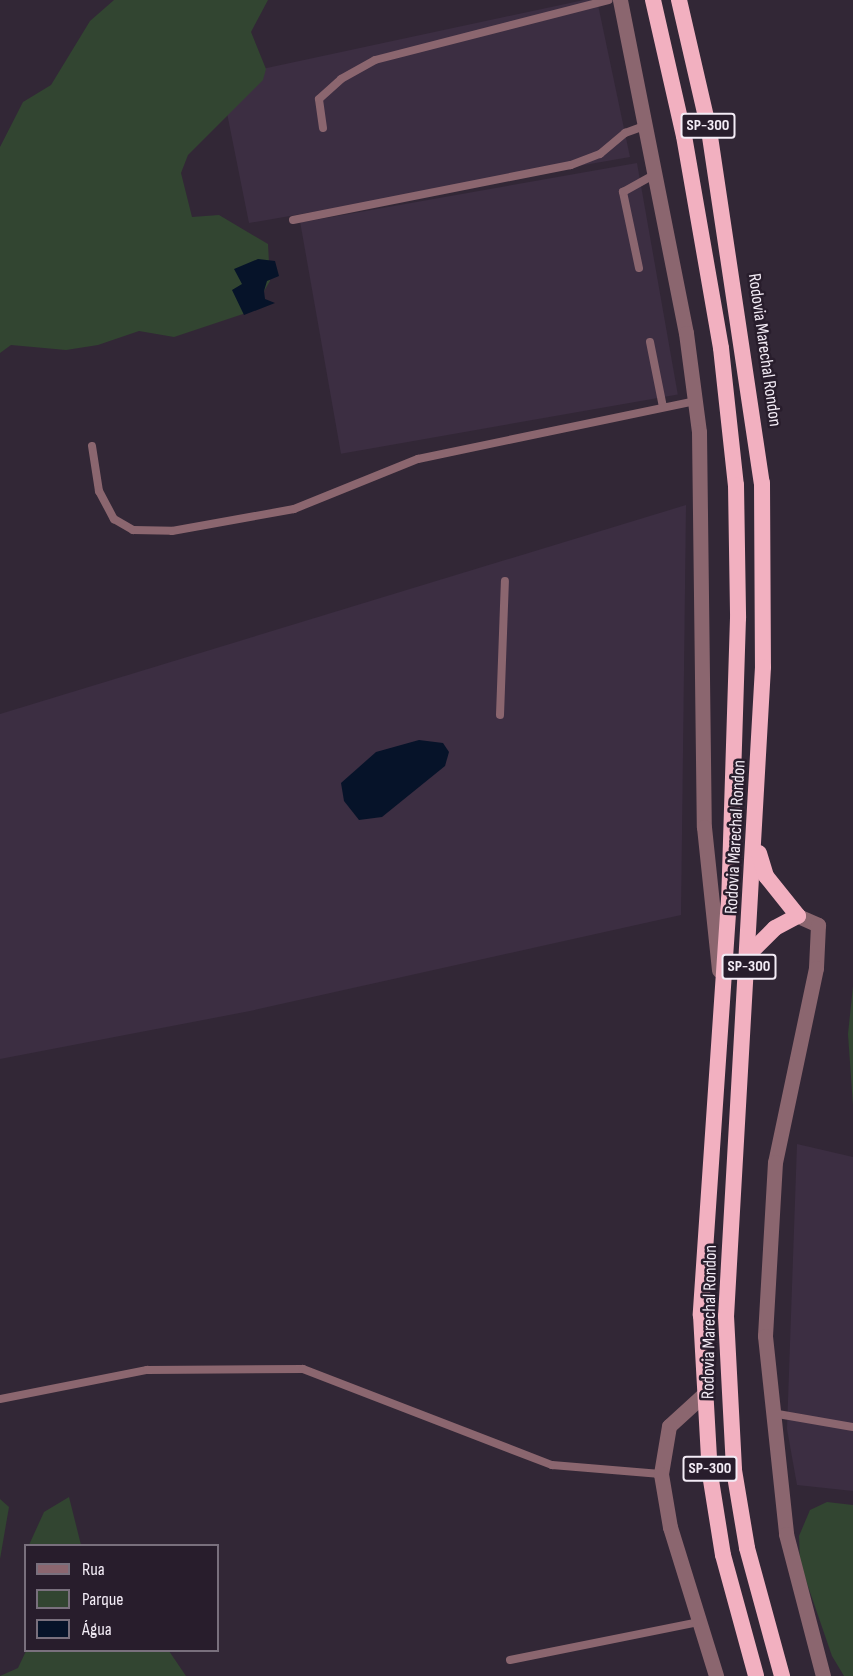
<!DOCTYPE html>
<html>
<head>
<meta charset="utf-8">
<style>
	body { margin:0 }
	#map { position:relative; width:853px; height:1676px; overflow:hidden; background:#322736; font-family:"Sofia Sans Condensed",sans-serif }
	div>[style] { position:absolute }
	.built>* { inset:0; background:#3c2e42; transform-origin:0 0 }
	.green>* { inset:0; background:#324531 }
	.water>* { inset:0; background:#061329 }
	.service>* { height:8px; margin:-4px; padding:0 4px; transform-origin:4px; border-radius:4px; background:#8b666f }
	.minor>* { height:15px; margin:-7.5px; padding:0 7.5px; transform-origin:7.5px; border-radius:7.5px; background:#8b666f }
	.trunk>* { height:16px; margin:-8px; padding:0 8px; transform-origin:8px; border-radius:8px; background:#f2b0c0 }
	span { translate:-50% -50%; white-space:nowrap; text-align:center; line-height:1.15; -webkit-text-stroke:5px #281d2c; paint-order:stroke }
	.shield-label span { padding:2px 4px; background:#281d2c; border:2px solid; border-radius:4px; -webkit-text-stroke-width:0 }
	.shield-label { font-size:16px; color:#f3ecf6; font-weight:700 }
	.street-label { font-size:18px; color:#f3ecf6 }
	.legend { position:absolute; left:24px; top:1544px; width:195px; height:108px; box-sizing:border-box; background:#281d2c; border:2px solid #79707d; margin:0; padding:8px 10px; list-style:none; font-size:18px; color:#f3ecf6 }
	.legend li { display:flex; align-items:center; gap:12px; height:30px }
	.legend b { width:30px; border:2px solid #79707d }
</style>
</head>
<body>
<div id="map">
	<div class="built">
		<div style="clip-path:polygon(584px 0,597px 0,630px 157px,249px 223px,220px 78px)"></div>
		<div style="left:637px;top:163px;width:235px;height:342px;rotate:80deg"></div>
		<div style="clip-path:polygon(686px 505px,681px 915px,250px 1011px,0 1059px,0 714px)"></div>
		<div style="clip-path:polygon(797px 1144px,853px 1157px,853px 1491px,797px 1485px,787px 1429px)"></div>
	</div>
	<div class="green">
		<div style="clip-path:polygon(114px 0,268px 0,251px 32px,266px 69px,263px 80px,188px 155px,181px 173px,192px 217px,219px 215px,268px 244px,270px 281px,252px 311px,174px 337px,139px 331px,98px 345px,66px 350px,11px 345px,0 353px,0 147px,23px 102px,51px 85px,90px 21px)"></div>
		<div style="clip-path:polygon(853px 986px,853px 1106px,848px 1034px)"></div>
		<div style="clip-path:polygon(69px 1497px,81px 1545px,29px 1545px,44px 1512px)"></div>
		<div style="clip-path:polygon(0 1499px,9px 1507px,0 1559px)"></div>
		<div style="clip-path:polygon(827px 1502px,853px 1505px,853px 1676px,844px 1676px,832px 1656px,800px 1563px,799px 1536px,810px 1510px)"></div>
		<div style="clip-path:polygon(169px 1651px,186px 1676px,0 1676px,18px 1668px,26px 1651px)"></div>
	</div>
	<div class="water">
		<div style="clip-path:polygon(258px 259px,275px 261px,279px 276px,267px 281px,264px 291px,265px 299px,275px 303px,244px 315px,232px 290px,242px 284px,234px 269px)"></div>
		<div style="clip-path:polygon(419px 740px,443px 743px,449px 752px,445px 766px,382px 817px,359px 820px,344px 801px,341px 783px,376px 752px)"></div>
	</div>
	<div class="service">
		<div style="left:323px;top:128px;width:29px;rotate:-98deg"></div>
		<div style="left:319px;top:99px;width:30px;rotate:-42deg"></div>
		<div style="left:341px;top:79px;width:39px;rotate:-29deg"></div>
		<div style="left:375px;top:60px;width:241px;rotate:-14.4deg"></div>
		<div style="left:293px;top:220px;width:283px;rotate:-11.2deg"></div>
		<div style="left:571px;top:165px;width:31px;rotate:-21deg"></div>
		<div style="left:600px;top:154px;width:33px;rotate:-40deg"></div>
		<div style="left:625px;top:133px;width:23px;rotate:-20deg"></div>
		<div style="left:639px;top:268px;width:78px;rotate:-101.9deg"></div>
		<div style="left:623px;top:192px;width:38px;rotate:-29deg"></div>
		<div style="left:650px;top:342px;width:66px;rotate:78.7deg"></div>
		<div style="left:92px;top:446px;width:46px;rotate:81.2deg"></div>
		<div style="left:99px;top:491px;width:32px;rotate:62deg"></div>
		<div style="left:114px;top:519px;width:22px;rotate:30deg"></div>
		<div style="left:133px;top:530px;width:39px;rotate:1deg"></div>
		<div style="left:172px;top:531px;width:124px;rotate:-10.2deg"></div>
		<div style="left:294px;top:509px;width:134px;rotate:-22deg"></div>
		<div style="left:418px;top:459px;width:283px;rotate:-11.8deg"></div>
		<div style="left:500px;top:715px;width:134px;rotate:-87.9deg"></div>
		<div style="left:0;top:1399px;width:150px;rotate:-11.2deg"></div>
		<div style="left:147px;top:1370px;width:156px;rotate:-0.4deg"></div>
		<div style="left:303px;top:1369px;width:267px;rotate:21.1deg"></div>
		<div style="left:552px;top:1465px;width:109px;rotate:4.7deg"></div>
		<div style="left:772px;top:1413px;width:82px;rotate:9.8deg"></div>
		<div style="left:510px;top:1660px;width:192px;rotate:-11.4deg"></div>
	</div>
	<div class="minor">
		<div style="left:620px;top:0;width:339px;rotate:78.8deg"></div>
		<div style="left:686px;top:333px;width:100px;rotate:82.5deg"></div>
		<div style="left:699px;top:432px;width:395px;rotate:89.3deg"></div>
		<div style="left:704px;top:827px;width:144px;rotate:84deg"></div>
		<div style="left:798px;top:916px;width:22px;rotate:24deg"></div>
		<div style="left:818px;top:925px;width:43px;rotate:92.7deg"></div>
		<div style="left:816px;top:968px;width:198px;rotate:101.9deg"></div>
		<div style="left:775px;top:1162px;width:174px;rotate:93.3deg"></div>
		<div style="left:765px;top:1336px;width:199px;rotate:83.9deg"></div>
		<div style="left:786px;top:1534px;width:147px;rotate:75.4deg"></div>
		<div style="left:703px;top:1395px;width:46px;rotate:137.6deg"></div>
		<div style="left:669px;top:1426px;width:49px;rotate:99.5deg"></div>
		<div style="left:661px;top:1474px;width:54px;rotate:80.4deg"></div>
		<div style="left:670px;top:1527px;width:156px;rotate:72.8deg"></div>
	</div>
	<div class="trunk">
		<div style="left:653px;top:0;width:139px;rotate:77.2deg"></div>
		<div style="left:684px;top:136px;width:215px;rotate:80.1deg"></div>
		<div style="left:721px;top:348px;width:138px;rotate:83.8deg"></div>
		<div style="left:736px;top:485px;width:133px;rotate:89.1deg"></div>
		<div style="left:738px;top:618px;width:281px;rotate:91.8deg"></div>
		<div style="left:729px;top:899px;width:417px;rotate:93.9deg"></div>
		<div style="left:701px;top:1315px;width:159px;rotate:86.8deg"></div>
		<div style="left:710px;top:1474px;width:82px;rotate:80.9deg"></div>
		<div style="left:723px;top:1555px;width:125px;rotate:74.7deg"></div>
		<div style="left:679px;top:0;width:133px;rotate:77deg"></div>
		<div style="left:709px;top:130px;width:357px;rotate:81.5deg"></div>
		<div style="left:762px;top:483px;width:184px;rotate:89.7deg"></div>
		<div style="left:763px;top:667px;width:650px;rotate:93.26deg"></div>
		<div style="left:726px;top:1316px;width:154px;rotate:87deg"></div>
		<div style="left:734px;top:1470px;width:79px;rotate:80.5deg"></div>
		<div style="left:747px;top:1548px;width:133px;rotate:74.7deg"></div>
		<div style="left:750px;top:953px;width:35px;rotate:-45deg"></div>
		<div style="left:775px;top:928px;width:26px;rotate:-28deg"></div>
		<div style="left:798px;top:916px;width:51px;rotate:-128.7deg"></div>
		<div style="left:766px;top:876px;width:24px;rotate:-107deg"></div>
	</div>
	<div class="shield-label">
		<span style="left:708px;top:126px">SP-300</span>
		<span style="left:749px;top:967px">SP-300</span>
		<span style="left:710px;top:1469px">SP-300</span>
	</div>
	<div class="street-label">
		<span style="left:764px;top:350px;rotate:82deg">Rodovia Marechal Rondon</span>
		<span style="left:736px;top:837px;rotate:-87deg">Rodovia Marechal Rondon</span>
		<span style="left:710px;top:1322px;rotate:-89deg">Rodovia Marechal Rondon</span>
	</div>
	<ul class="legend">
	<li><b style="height:8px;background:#8b666f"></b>Rua</li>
	<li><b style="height:16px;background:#324531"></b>Parque</li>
	<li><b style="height:16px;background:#061329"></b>Água</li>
	</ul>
</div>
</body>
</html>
